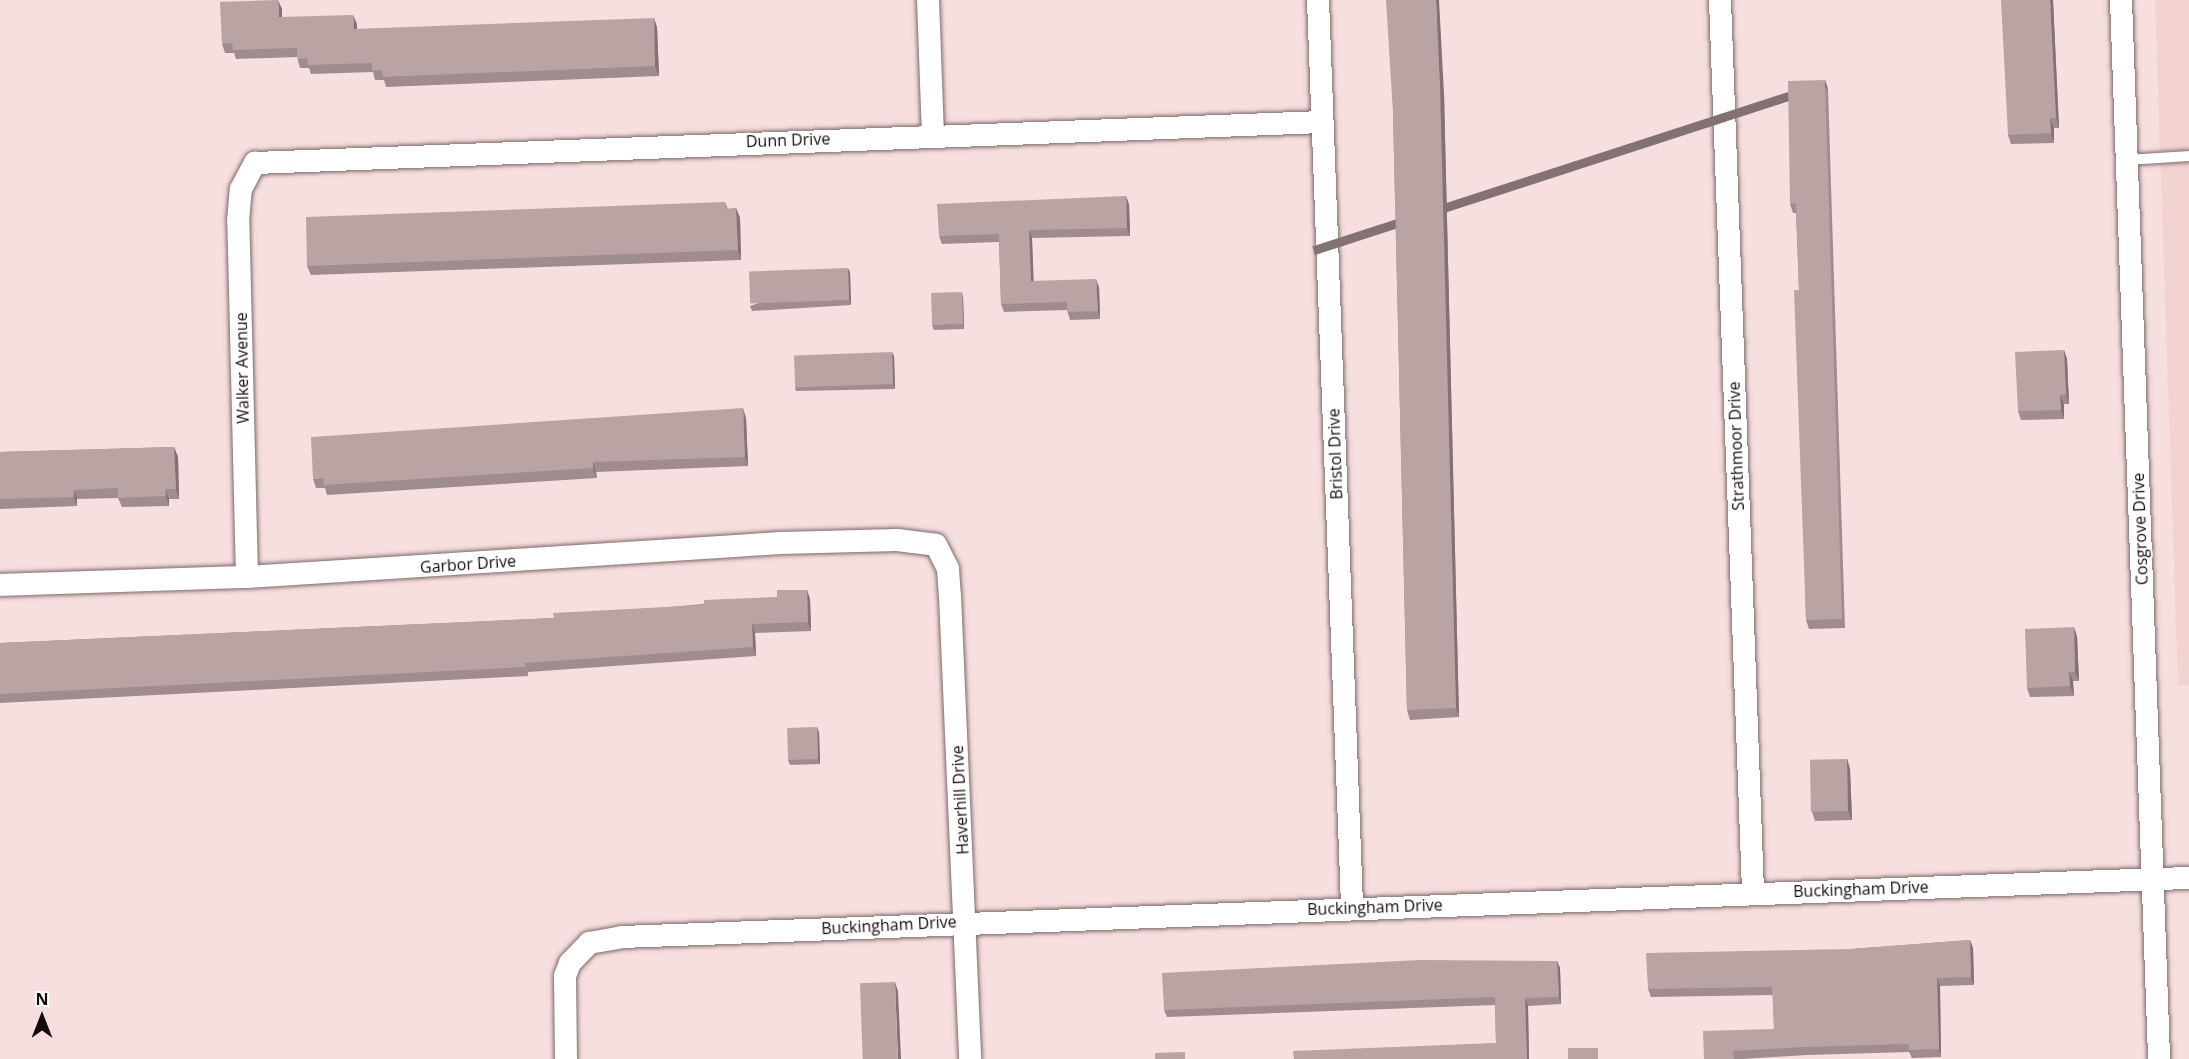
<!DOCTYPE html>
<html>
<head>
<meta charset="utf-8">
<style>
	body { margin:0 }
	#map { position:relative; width:2189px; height:1059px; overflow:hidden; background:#f7dfdf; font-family:"Open Sans",sans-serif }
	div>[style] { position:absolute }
	.built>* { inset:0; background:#f3d2d2 }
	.roads { filter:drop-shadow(0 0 2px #7d6868) drop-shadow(0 0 2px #7d6868) }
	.lane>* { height:10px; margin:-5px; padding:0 5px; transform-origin:5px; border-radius:5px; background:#fff }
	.street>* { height:22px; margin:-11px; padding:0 11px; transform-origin:11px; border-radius:11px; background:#fff }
	.wall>* { inset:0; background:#9f8c8c }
	.shaded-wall>* { inset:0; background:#827272; transform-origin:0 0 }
	.building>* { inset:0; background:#b9a3a3; transform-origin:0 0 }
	span { translate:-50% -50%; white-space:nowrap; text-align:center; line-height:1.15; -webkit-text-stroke:4.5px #fff; paint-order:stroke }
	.street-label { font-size:16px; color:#140c0c }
	.north { position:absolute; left:12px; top:987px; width:60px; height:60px; -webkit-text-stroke:4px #fff; paint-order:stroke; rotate:0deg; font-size:16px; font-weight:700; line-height:24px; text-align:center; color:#140c0c }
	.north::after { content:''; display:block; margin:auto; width:21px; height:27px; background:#140c0c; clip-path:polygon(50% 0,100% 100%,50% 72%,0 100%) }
</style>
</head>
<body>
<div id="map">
	<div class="built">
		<div style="clip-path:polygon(2155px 0,2189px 0,2189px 685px,2178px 685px)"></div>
	</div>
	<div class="roads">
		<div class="lane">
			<div style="left:2127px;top:160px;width:62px;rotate:-3.7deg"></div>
		</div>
		<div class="street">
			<div style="left:928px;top:0;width:135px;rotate:87.9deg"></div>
			<div style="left:1318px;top:0;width:908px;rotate:87.85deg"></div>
			<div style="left:1720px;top:0;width:894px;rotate:87.88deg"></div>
			<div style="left:2121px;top:0;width:1060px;rotate:87.94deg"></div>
			<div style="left:247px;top:577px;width:356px;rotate:-91.4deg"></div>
			<div style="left:238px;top:221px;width:32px;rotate:-85deg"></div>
			<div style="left:241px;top:189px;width:30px;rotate:-62deg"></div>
			<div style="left:255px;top:163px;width:1068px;rotate:-2.2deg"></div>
			<div style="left:0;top:585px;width:247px;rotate:-1.9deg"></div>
			<div style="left:247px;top:577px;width:535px;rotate:-3.64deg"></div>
			<div style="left:781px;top:543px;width:116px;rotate:-1.5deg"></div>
			<div style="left:897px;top:540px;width:39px;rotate:7deg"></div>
			<div style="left:936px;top:545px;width:27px;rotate:63deg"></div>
			<div style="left:948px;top:569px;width:27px;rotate:86deg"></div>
			<div style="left:950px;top:596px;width:463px;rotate:87.5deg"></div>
			<div style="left:566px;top:1059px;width:83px;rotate:-90.7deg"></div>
			<div style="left:565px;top:976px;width:14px;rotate:-69deg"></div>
			<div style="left:570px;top:963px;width:28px;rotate:-46deg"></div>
			<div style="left:589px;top:943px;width:34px;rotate:-10deg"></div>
			<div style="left:622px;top:937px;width:1568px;rotate:-2.16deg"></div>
		</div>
	</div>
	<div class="wall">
		<div style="clip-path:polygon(2053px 0,2059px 128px,2054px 128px,2054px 143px,2011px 144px,2008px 135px)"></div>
		<div style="clip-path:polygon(282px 9px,282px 17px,357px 24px,357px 29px,657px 27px,659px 76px,386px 87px,384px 80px,375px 80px,373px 72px,311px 74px,309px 68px,300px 68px,297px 57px,236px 59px,234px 53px,225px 53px,222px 44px)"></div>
		<div style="clip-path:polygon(1825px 80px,1828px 89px,1845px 628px,1809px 629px,1806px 620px,1799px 290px,1796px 213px,1793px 213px,1790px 204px)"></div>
		<div style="clip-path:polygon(1444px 94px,1459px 717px,1410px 720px,1407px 710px,1393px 113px)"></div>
		<div style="clip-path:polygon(725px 202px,728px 209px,736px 208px,740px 218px,741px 260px,311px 275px,307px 266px)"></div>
		<div style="clip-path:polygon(1129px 204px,1130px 236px,1032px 238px,1033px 281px,1099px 287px,1100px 319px,1070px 320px,1067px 310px,1004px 312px,1001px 304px,999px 242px,942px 244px,939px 236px)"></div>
		<div style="clip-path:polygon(850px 272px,851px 305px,752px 311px,750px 306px)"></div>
		<div style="clip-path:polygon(963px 297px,964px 329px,934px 330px,932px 325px)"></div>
		<div style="clip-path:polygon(2064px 350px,2067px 359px,2069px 404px,2064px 404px,2064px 419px,2021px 420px,2018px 411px)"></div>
		<div style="clip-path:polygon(894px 356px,895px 389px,796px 391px,795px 387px)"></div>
		<div style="clip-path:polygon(746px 418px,748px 466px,596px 472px,597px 478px,327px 495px,325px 488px,316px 488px,313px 479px)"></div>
		<div style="clip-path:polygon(174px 447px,178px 457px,179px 499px,169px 499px,169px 506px,122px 507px,118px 498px,77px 499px,77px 506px,0 509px,0 452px)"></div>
		<div style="clip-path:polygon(807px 590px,810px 599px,811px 631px,755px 633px,756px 656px,528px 672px,528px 676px,0 703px,0 643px,554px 618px,777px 597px)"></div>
		<div style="clip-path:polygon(2077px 636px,2079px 681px,2073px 681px,2074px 696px,2030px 697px,2027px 688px)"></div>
		<div style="clip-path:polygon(819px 732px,820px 764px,790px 765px,788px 760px)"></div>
		<div style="clip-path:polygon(1847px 759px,1850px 769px,1852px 820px,1815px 821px,1812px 812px)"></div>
		<div style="clip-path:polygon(1970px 940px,1973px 948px,1974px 985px,1940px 986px,1941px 1057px,1912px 1058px,1909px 1052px,1807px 1055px,1742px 1059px,1704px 1059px,1774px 1029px,1773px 995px,1651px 997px,1648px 989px,1851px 949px)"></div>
		<div style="clip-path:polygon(1557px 961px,1560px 968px,1561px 1004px,1528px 1006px,1529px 1059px,1294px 1059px,1496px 1043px,1495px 1005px,1167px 1017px,1164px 1010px)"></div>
	</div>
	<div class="shaded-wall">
		<div style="clip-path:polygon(278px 0,282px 9px,282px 27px,279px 17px)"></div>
		<div style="clip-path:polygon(1436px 0,1439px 0,1444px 94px,1459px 717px,1456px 708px)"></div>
		<div style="clip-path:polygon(2050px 0,2053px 0,2059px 128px,2056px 118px)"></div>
		<div style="clip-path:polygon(353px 15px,357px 24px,357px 39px,354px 29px)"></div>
		<div style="clip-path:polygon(654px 18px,657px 27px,659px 76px,655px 66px)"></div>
		<div style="left:1825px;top:80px;width:9px;height:539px;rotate:72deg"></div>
		<div style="clip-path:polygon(2050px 118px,2054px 128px,2054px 143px,2051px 133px)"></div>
		<div style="clip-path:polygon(1126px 196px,1129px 204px,1130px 236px,1127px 228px)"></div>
		<div style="clip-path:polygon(736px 208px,740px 218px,741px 260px,738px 250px)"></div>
		<div style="clip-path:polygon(1029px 230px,1032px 238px,1034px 289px,1031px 281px)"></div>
		<div style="clip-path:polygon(848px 268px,850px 272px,851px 305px,849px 300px)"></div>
		<div style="clip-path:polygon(1096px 279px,1099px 287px,1100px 319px,1098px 311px)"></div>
		<div style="clip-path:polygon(962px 292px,963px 297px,964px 329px,963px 324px)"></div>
		<div style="clip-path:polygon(2064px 350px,2067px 359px,2069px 404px,2066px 394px)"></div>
		<div style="clip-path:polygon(892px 352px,894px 356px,895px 389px,893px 384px)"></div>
		<div style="clip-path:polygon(2060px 395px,2064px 404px,2064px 419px,2061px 410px)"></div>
		<div style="clip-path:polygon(743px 408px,746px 418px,748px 466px,745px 457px)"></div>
		<div style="clip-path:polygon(174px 447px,178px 457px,179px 499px,176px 489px)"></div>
		<div style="clip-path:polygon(593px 462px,596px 472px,597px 478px,593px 468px)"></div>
		<div style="clip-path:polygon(165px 489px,169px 499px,169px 506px,166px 496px)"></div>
		<div style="clip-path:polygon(74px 490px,77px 499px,77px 506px,74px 497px)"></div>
		<div style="clip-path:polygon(807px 590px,810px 599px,811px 631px,808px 622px)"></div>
		<div style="clip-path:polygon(752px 624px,755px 633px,756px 656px,753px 647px)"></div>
		<div style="clip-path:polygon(2074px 627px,2077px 636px,2079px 681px,2075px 672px)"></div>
		<div style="clip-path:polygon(2069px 672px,2073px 681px,2074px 696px,2070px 686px)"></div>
		<div style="clip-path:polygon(817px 727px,819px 732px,820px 764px,818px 759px)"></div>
		<div style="clip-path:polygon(1847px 759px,1850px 769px,1852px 820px,1848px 811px)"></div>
		<div style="clip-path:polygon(1970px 940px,1973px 948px,1974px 985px,1971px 977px)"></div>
		<div style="clip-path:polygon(1557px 961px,1560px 968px,1561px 1004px,1559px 997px)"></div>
		<div style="clip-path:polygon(1937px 978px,1940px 986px,1941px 1057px,1939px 1049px)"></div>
		<div style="clip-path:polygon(895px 982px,898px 991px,901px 1059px,898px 1059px)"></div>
		<div style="clip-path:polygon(1525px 998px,1528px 1006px,1529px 1059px,1527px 1059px)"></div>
	</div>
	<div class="building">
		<div style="clip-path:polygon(278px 0,279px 17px,353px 15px,354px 29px,654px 18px,655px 66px,383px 77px,382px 70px,372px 71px,372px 63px,308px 65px,307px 58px,297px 59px,297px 48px,233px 50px,232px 43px,222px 44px,220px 2px)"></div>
		<div style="clip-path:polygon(1386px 0,1436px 0,1440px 84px,1456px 708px,1407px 710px,1393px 113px)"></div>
		<div style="clip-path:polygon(2001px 0,2050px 0,2056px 118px,2050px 118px,2051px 133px,2008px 135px)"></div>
		<div style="clip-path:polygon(1825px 80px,1842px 619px,1806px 620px,1794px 290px,1799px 290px,1796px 203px,1790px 204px,1788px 81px)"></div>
		<div style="clip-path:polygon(1126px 196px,1127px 228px,1029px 230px,1031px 281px,1096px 279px,1098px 311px,1067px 312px,1067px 302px,1001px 304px,999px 234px,939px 236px,937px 204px)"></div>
		<div style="clip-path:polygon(725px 202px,726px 209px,736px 208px,738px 250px,307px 266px,306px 217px)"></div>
		<div style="left:848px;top:268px;width:32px;height:99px;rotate:88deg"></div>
		<div style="left:962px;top:292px;width:32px;height:31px;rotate:88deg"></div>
		<div style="clip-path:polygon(2064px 350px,2066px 394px,2060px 395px,2061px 410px,2018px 411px,2015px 352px)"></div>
		<div style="left:892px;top:352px;width:32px;height:98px;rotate:88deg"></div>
		<div style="clip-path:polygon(743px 408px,745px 457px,593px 462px,593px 468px,324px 485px,323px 478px,313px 479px,311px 437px)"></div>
		<div style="clip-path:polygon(174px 447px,176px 489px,165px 489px,166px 496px,118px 498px,118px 488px,74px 490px,74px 497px,0 499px,0 452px)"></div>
		<div style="clip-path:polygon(777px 590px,807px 590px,808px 622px,752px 624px,753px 647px,525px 663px,525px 667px,0 694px,0 643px,554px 618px,553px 613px,704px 605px,704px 600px,777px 597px)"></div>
		<div style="clip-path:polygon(2074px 627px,2075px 672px,2069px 672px,2070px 686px,2027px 688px,2025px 629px)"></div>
		<div style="left:817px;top:727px;width:32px;height:30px;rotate:88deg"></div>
		<div style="left:1847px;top:759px;width:52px;height:37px;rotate:89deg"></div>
		<div style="clip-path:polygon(1970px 940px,1971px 977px,1937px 978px,1939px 1049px,1909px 1050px,1909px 1044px,1804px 1047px,1733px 1051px,1734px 1059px,1704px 1059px,1703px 1031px,1774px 1029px,1772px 987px,1648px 989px,1646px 953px,1851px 949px)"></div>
		<div style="clip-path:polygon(1420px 960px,1557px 961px,1559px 997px,1525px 998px,1527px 1059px,1294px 1059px,1293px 1051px,1496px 1043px,1495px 997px,1164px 1010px,1162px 973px)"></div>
		<div style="left:895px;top:982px;width:77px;height:35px;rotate:88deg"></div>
		<div style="left:1598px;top:1048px;width:11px;height:30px;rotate:90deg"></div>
		<div style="clip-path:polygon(1185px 1052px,1185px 1059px,1155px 1059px,1155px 1053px)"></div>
	</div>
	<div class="street-label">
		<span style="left:788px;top:140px;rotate:-2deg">Dunn Drive</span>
		<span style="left:242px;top:368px;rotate:-91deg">Walker Avenue</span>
		<span style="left:1736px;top:446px;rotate:-92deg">Strathmoor Drive</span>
		<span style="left:1335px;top:454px;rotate:-92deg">Bristol Drive</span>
		<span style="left:2140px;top:529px;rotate:-92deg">Cosgrove Drive</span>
		<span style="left:468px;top:564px;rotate:-4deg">Garbor Drive</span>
		<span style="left:960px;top:800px;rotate:-93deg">Haverhill Drive</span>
		<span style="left:1861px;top:889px;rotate:-2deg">Buckingham Drive</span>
		<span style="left:1375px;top:907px;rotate:-2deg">Buckingham Drive</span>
		<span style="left:889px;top:925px;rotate:-3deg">Buckingham Drive</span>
	</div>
	<div class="north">N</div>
</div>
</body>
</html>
